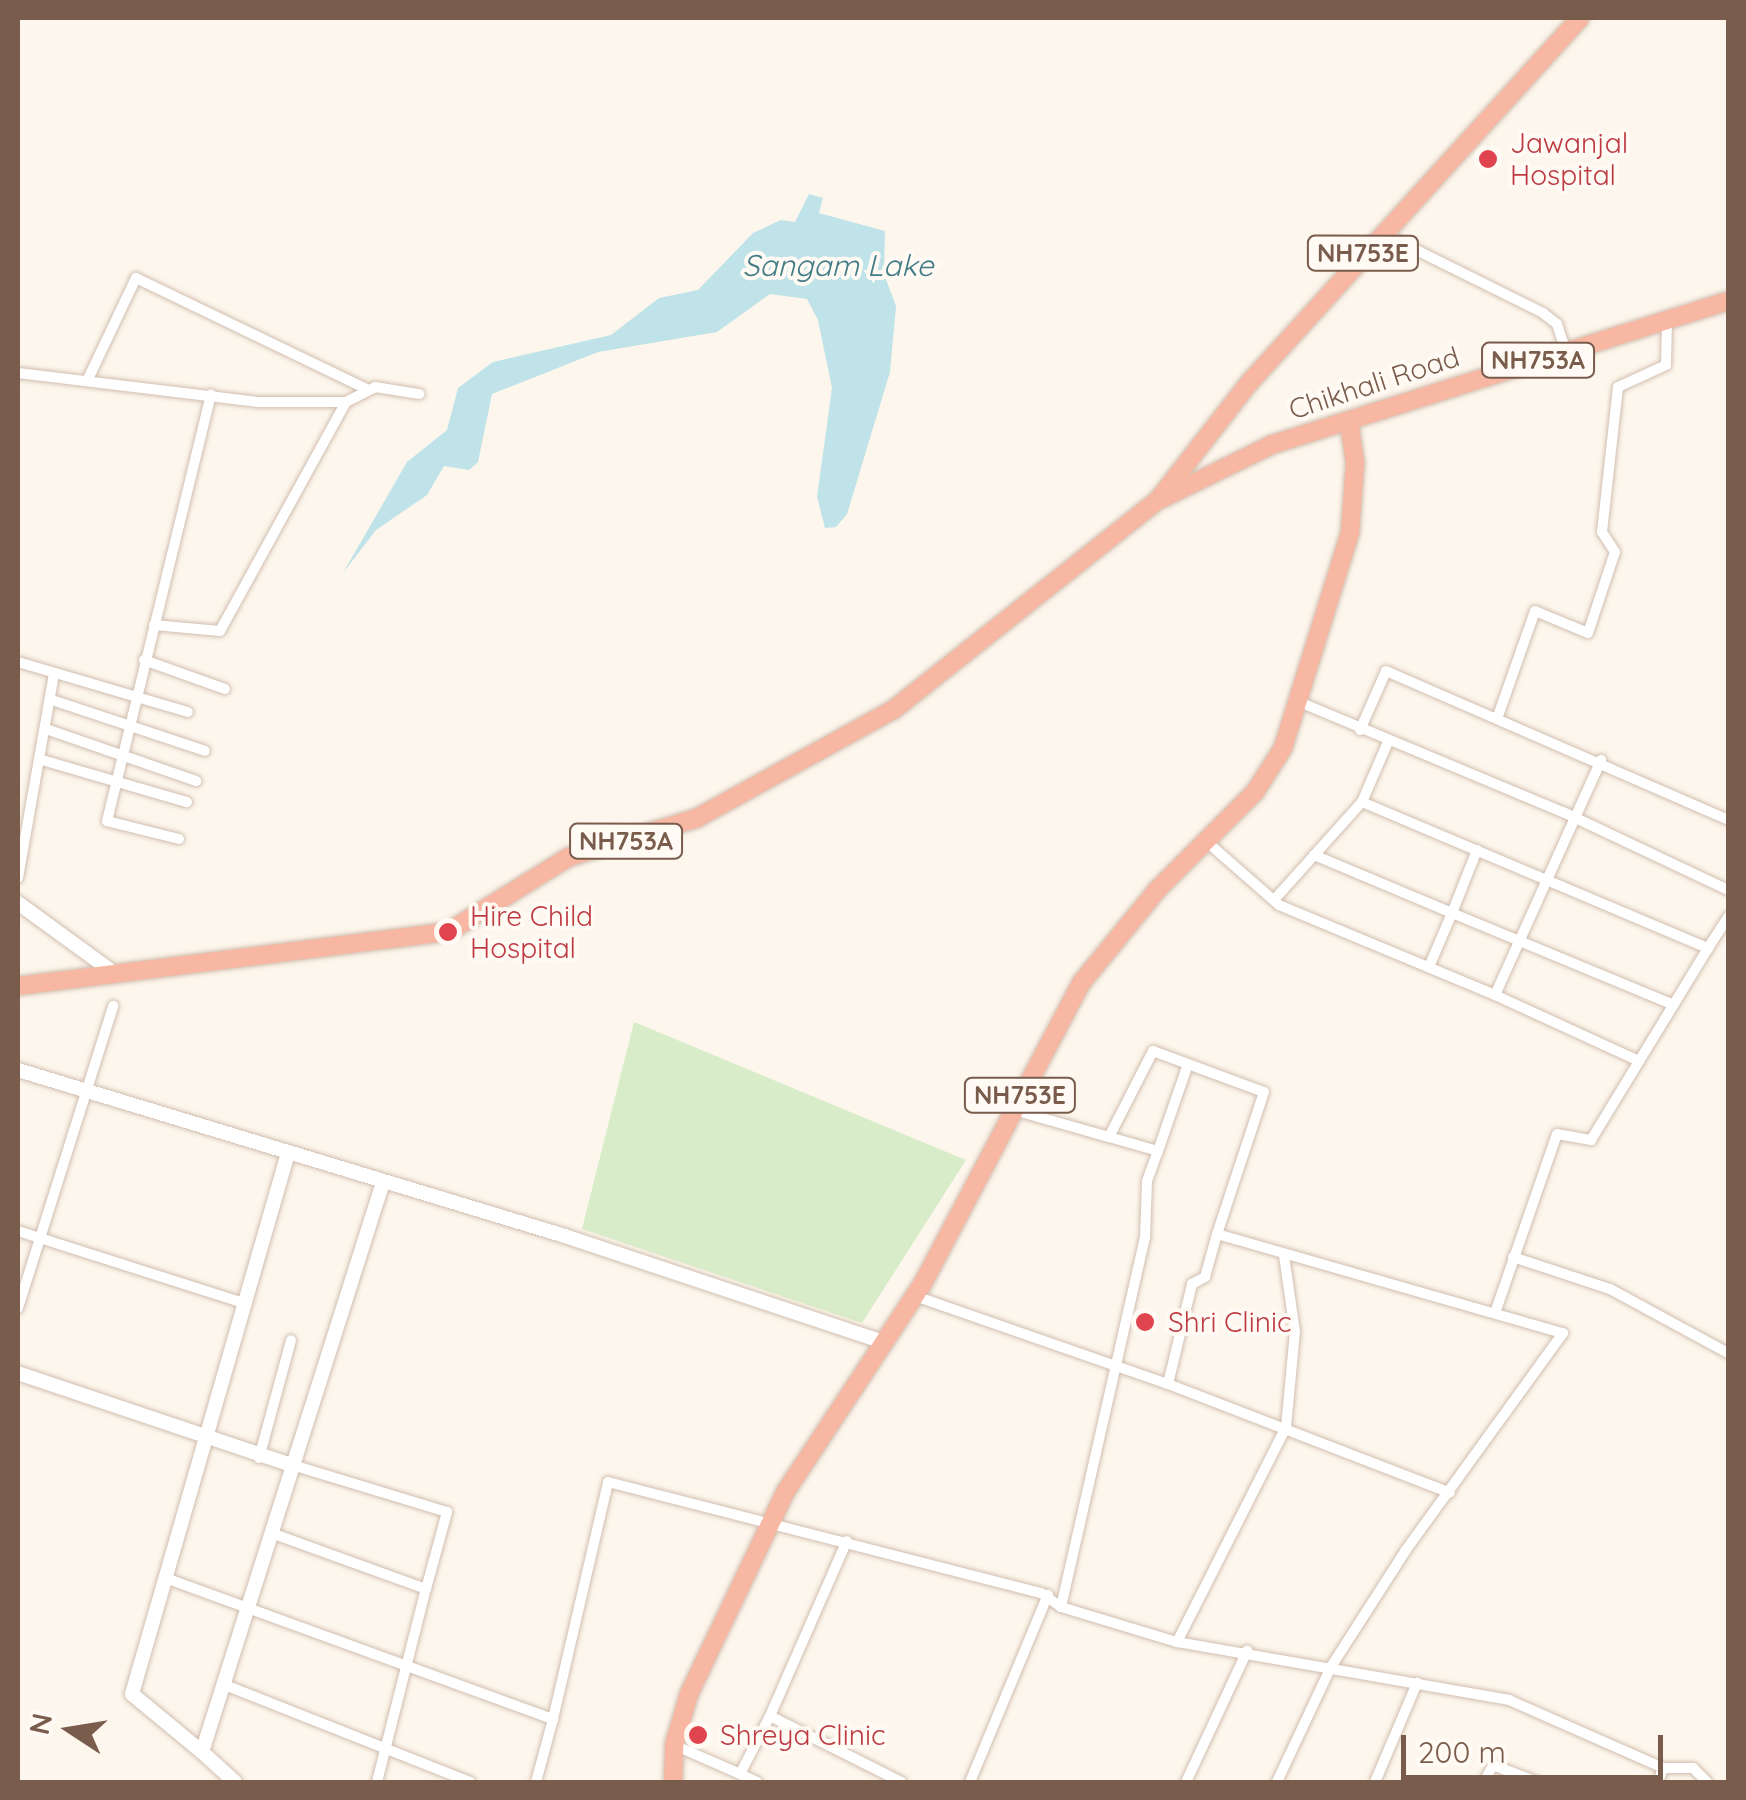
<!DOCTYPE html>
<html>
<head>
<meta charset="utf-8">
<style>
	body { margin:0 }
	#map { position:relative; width:1746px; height:1800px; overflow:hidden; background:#fdf6ec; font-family:Quicksand,sans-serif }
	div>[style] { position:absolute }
	.green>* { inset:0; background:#d8ecc9 }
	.water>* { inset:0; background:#bfe3e8 }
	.roads { filter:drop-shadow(0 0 2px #d1beb0) drop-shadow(0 0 2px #d1beb0) }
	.street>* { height:10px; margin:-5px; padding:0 5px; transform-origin:5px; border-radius:5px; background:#fff }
	.secondary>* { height:14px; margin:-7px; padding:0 7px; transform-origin:7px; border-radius:7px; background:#fff }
	.highway>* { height:18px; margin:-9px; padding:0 9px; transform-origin:9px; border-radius:9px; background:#f7b7a3 }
	.dots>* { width:28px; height:28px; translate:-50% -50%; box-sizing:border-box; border:5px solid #fffaf3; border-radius:50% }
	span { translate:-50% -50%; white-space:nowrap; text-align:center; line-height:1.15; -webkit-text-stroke:8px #fffaf3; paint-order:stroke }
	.shield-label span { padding:2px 8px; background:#fffaf3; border:2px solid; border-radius:8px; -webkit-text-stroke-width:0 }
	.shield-label { font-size:25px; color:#7a5c4d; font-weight:700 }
	.health-label { font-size:28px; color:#be3a42 }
	.left { translate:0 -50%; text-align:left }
	.street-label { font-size:28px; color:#7a5c4d }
	.water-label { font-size:30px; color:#437c86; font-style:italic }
	.frame { position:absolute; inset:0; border:20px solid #7a5c4d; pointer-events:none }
	.north { position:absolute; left:20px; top:1680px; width:100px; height:100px; -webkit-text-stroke:8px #fffaf3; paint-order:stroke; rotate:282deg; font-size:28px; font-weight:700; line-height:40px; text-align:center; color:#7a5c4d }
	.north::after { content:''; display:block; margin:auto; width:35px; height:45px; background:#7a5c4d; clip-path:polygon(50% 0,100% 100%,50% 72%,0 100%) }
	.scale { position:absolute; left:1401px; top:1735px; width:262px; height:45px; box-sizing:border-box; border:5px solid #7a5c4d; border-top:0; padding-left:12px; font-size:30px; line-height:35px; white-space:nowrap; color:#7a5c4d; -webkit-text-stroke:8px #fffaf3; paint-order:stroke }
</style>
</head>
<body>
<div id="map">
	<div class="green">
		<div style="clip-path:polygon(634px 1022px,966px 1160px,862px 1323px,582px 1229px)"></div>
	</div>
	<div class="water">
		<div style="clip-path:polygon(809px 194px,823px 198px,819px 213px,885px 231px,884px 274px,896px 306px,890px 372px,847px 514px,836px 527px,825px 528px,817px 497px,832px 388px,818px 320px,807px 299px,770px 294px,717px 332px,598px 352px,492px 394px,478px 462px,469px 470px,444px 466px,427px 495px,376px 530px,343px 573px,407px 462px,447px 430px,458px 388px,493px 362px,611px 335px,659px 298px,698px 290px,753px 233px,781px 220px,795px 222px)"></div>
	</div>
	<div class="roads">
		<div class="street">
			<div style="left:1384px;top:234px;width:178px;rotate:26.4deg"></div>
			<div style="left:1543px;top:313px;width:18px;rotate:38deg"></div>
			<div style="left:1557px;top:324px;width:28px;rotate:72deg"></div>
			<div style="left:18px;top:373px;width:242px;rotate:6.9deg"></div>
			<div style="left:258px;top:402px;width:88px"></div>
			<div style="left:88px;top:379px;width:112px;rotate:-64.6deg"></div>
			<div style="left:136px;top:278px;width:256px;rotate:25.7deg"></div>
			<div style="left:154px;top:625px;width:66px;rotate:5.2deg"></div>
			<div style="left:220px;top:631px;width:261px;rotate:-61.2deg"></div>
			<div style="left:346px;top:402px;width:33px;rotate:-27deg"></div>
			<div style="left:375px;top:387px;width:45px;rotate:9deg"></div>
			<div style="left:144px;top:660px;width:86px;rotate:19.7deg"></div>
			<div style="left:18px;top:662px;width:177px;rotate:16.4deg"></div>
			<div style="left:52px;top:700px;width:161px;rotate:18.4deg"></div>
			<div style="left:1297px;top:701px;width:288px;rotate:22.7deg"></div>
			<div style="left:1563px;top:812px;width:183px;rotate:25.3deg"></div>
			<div style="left:1498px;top:716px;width:111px;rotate:-70.6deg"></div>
			<div style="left:1535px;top:611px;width:57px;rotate:22.5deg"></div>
			<div style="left:1588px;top:633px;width:85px;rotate:-71.6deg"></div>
			<div style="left:1615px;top:552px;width:24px;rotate:-123deg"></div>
			<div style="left:1602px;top:532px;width:146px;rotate:-83.7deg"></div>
			<div style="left:1618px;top:387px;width:53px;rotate:-24.6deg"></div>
			<div style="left:1666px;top:365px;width:45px;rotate:-88.7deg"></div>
			<div style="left:46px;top:729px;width:159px;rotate:19.1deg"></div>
			<div style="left:1360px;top:730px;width:64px;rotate:-66.2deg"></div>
			<div style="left:1386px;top:671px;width:373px;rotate:23.5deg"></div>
			<div style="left:42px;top:760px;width:151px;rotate:16.2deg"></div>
			<div style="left:1362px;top:802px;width:376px;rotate:22.9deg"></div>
			<div style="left:1708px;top:948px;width:37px;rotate:-57deg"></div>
			<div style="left:179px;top:839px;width:74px;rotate:-166deg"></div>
			<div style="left:107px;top:821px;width:439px;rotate:-76.3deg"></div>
			<div style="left:1206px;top:841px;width:97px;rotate:41.2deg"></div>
			<div style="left:1279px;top:905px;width:234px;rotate:22.6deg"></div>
			<div style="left:1495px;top:995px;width:258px;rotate:-65.7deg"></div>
			<div style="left:1477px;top:850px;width:68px;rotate:111.6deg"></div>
			<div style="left:1452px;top:913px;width:238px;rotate:22.5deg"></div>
			<div style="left:1314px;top:855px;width:150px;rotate:22.8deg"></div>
			<div style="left:1452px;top:913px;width:59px;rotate:113.1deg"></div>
			<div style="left:18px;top:878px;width:208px;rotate:-80deg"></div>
			<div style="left:1274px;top:900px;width:132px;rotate:-48.1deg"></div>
			<div style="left:1362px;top:802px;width:65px;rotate:-66.6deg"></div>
			<div style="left:1495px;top:995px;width:156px;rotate:24.6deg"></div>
			<div style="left:1014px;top:1110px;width:99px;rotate:15.9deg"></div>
			<div style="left:1109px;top:1137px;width:97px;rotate:-62.9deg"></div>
			<div style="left:1153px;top:1051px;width:118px;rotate:20.3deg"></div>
			<div style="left:1264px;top:1092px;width:150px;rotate:108.3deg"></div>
			<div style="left:1109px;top:1137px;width:51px;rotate:15.9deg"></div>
			<div style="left:1158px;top:1151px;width:92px;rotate:-71deg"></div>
			<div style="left:18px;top:1231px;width:240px;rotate:17.7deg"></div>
			<div style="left:1513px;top:1257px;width:102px;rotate:18.3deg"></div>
			<div style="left:1610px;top:1289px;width:134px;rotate:28.5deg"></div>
			<div style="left:915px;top:1296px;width:268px;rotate:19.2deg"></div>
			<div style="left:1168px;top:1384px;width:103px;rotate:-76.5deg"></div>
			<div style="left:1192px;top:1284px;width:15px;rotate:-28deg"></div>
			<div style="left:1205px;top:1277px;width:45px;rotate:-74.4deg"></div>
			<div style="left:1217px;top:1234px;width:360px;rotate:16deg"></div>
			<div style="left:1563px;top:1333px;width:268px;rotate:125.9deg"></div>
			<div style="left:1406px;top:1550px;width:139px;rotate:122.7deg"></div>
			<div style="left:1331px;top:1667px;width:127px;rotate:115.2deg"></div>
			<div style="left:18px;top:1308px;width:317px;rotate:-72.5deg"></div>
			<div style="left:1495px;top:1313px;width:189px;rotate:-70.9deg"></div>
			<div style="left:1557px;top:1134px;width:35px;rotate:10deg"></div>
			<div style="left:1591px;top:1140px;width:225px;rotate:-58.6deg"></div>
			<div style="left:1168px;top:1384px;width:302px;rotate:21.1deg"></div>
			<div style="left:259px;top:1458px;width:122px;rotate:-74.8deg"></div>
			<div style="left:274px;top:1534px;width:162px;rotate:19.9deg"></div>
			<div style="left:426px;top:1589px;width:80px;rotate:-74.7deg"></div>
			<div style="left:447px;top:1512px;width:162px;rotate:-163.1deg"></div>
			<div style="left:168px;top:1579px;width:410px;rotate:20deg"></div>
			<div style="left:553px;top:1719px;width:65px;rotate:105.1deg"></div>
			<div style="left:1061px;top:1607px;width:378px;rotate:-77.2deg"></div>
			<div style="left:1145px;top:1238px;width:57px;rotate:-88deg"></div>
			<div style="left:1147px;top:1181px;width:32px;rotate:-70deg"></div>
			<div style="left:1177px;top:1642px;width:241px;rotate:-63.1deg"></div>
			<div style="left:1286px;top:1427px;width:95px;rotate:-84.6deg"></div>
			<div style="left:1295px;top:1332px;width:77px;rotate:-98.2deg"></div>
			<div style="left:225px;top:1685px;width:264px;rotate:21.6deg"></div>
			<div style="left:770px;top:1716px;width:191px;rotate:-66.3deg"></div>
			<div style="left:553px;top:1719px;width:243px;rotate:-76.9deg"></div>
			<div style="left:608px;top:1482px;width:447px;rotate:14.4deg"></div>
			<div style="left:1041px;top:1593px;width:24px;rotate:35deg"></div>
			<div style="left:1061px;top:1607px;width:121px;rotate:16.8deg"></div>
			<div style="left:1177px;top:1642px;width:337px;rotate:9.9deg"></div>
			<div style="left:1509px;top:1700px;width:168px;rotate:23.8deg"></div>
			<div style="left:1663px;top:1768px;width:30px"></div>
			<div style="left:1693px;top:1768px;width:20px;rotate:45deg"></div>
			<div style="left:674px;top:1745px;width:72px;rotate:23.7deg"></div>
			<div style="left:740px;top:1774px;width:65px;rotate:-62.7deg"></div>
			<div style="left:770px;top:1716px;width:147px;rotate:26.7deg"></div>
			<div style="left:740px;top:1774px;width:19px;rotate:25deg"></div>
			<div style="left:377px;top:1782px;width:199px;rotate:-75.8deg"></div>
			<div style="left:970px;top:1782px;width:203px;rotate:-67.4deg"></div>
			<div style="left:1186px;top:1782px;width:145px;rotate:-65deg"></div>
			<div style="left:1375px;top:1782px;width:108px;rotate:-67deg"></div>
			<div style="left:1484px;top:1782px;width:19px;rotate:-62deg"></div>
			<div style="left:1493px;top:1765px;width:47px;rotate:21.1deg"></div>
			<div style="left:1658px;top:1782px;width:15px;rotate:-70deg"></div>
		</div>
		<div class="secondary">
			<div style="left:18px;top:903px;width:114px;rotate:36.1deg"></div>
			<div style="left:18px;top:1070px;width:572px;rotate:16.88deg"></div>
			<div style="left:565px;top:1236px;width:336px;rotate:18.4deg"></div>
			<div style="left:18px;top:1373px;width:289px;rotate:18.6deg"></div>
			<div style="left:202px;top:1752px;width:91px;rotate:-140.4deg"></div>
			<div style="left:132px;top:1694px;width:563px;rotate:-73.91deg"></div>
			<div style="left:235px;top:1782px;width:45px;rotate:-137.7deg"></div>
			<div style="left:202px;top:1752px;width:598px;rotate:-72.38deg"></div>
		</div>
		<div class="highway">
			<div style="left:1163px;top:498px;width:120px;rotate:-26.1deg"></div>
			<div style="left:1271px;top:445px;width:479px;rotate:-17.5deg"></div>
			<div style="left:18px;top:986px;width:433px;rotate:-7.2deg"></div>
			<div style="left:448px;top:932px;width:142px;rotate:-31.8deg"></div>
			<div style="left:569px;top:857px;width:134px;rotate:-16.9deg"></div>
			<div style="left:697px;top:818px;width:224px;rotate:-28.9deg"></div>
			<div style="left:893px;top:710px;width:338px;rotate:-38.4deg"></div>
			<div style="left:1158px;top:500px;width:150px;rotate:-52.1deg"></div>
			<div style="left:1250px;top:382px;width:491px;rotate:-47.8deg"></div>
			<div style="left:673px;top:1782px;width:37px;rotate:-88deg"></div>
			<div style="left:674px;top:1745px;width:53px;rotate:-73.6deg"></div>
			<div style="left:689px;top:1694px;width:225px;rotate:-64.5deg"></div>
			<div style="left:786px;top:1491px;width:247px;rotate:-56.6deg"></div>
			<div style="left:922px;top:1285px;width:343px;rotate:-62.2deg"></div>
			<div style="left:1082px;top:982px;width:119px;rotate:-50.8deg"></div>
			<div style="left:1157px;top:890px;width:139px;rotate:-45deg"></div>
			<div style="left:1255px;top:792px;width:52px;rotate:-57.5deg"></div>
			<div style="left:1283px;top:748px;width:225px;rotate:-72.7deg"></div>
			<div style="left:1350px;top:533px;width:70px;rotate:-85.9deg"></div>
			<div style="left:1355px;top:463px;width:42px;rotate:-98.1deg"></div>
		</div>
	</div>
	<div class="dots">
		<div style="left:1488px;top:159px;background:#e0444e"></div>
		<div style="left:448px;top:932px;background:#e0444e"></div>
		<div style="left:1145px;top:1322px;background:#e0444e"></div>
		<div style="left:698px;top:1735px;background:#e0444e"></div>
	</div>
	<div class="shield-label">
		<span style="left:1363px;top:253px">NH753E</span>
		<span style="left:1538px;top:360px">NH753A</span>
		<span style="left:626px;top:841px">NH753A</span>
		<span style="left:1020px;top:1095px">NH753E</span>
	</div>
	<div class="health-label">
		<span class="left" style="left:1510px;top:159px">Jawanjal<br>Hospital</span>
		<span class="left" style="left:470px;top:932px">Hire Child<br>Hospital</span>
		<span class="left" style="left:1168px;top:1322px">Shri Clinic</span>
		<span class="left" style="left:720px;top:1735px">Shreya Clinic</span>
	</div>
	<div class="street-label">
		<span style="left:1374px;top:383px;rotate:-18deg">Chikhali Road</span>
	</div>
	<div class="water-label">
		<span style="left:838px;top:265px">Sangam Lake</span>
	</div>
	<div class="frame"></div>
	<div class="north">N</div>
	<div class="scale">200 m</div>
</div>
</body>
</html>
